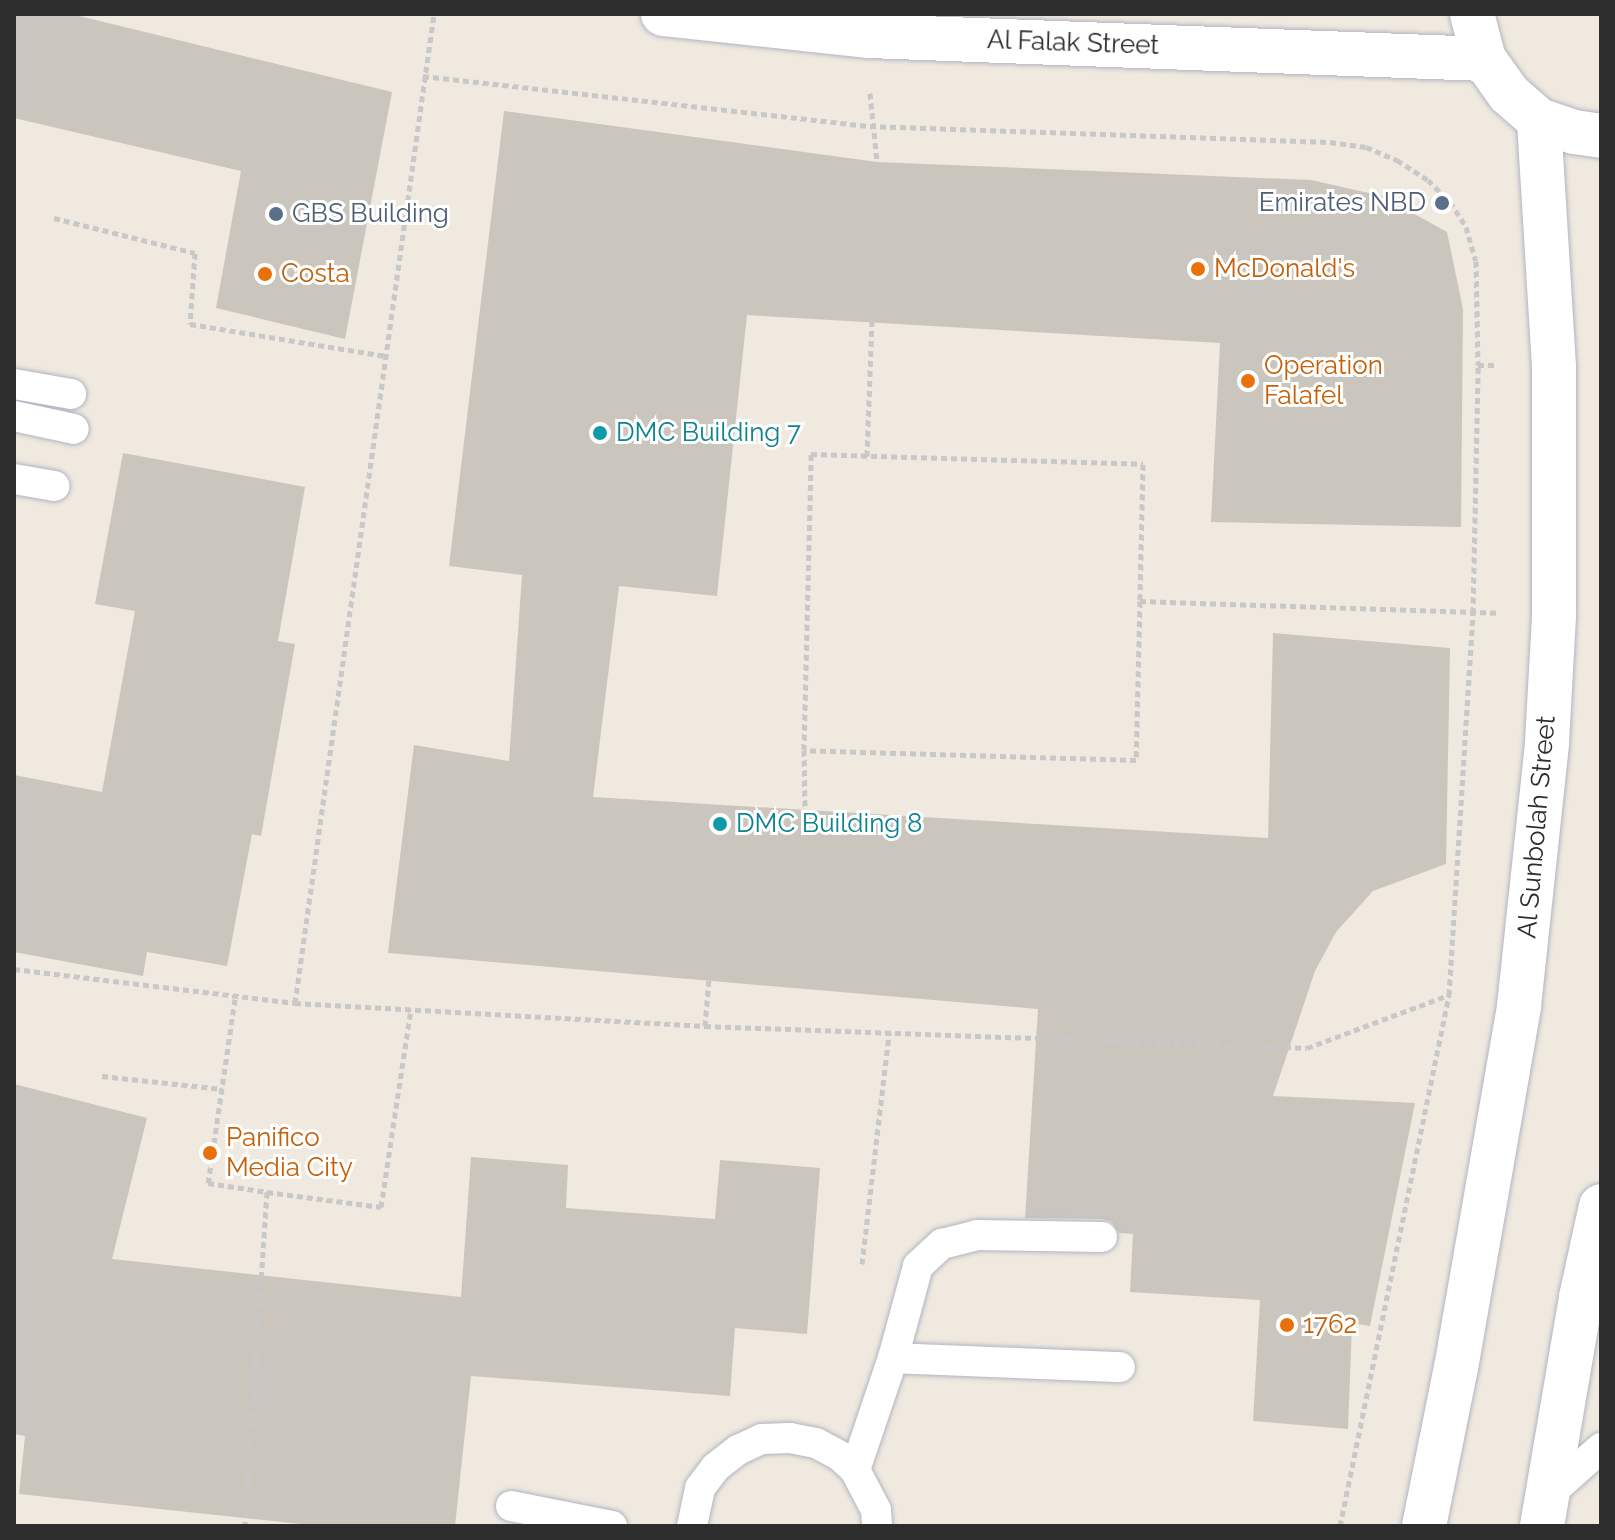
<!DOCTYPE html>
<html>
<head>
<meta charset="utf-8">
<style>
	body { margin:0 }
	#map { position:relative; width:1615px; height:1540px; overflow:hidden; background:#efe9df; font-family:Raleway,sans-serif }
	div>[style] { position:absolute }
	.building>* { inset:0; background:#cac6be }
	.path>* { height:5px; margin-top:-2.5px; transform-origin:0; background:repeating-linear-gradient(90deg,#c8c8c8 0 6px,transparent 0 10px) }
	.roads { filter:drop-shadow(0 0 2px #b3b4c1) drop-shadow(0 0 2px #b3b4c1) }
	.service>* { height:30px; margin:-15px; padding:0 15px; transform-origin:15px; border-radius:15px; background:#fff }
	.minor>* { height:44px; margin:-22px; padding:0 22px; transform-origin:22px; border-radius:22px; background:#fff }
	.tertiary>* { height:44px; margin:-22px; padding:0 22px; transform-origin:22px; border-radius:22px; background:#fff }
	.dots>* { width:22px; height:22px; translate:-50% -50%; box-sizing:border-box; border:4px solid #fff; border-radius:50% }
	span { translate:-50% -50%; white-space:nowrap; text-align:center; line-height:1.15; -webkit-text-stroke:6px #fff; paint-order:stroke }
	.street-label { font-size:26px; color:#2d2d2d }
	.service-label { font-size:26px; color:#4e5e75 }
	.right { translate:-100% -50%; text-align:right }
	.left { translate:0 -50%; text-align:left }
	.food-label { font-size:26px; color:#c56008 }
	.culture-label { font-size:26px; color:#0d838f }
	.frame { position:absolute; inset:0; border:16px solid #2d2d2d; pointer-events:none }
</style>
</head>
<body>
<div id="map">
	<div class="building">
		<div style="clip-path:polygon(14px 14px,71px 14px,392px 92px,345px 339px,216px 308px,241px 171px,14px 118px)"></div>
		<div style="clip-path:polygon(504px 111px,877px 162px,1311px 180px,1382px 196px,1447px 232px,1463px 309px,1461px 527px,1211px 522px,1220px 343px,747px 315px,717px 596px,619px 586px,593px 797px,1268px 838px,1273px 633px,1450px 648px,1446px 864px,1373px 891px,1336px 932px,1315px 971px,1273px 1096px,1415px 1103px,1370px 1326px,1352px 1323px,1348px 1429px,1253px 1421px,1260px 1300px,1130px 1292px,1133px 1234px,1119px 1233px,1112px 1222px,1102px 1219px,1025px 1218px,1038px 1009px,388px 953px,414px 745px,509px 761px,522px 575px,449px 566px)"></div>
		<div style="clip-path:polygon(123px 453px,305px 487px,278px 641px,295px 644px,261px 836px,252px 834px,227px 966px,147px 952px,143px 976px,14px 952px,14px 775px,102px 792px,135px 611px,95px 604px)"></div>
		<div style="clip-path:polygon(14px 1084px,147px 1118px,112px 1259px,461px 1297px,471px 1157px,568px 1165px,566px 1208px,715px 1219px,720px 1160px,820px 1168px,807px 1334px,735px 1328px,730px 1396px,471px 1376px,455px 1526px,319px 1526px,19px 1494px,25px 1436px,14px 1434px)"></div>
	</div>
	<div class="path">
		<div style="left:423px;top:76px;width:450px;rotate:6.4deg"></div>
		<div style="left:870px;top:126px;width:460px;rotate:2deg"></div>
		<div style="left:1330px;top:142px;width:36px;rotate:8deg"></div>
		<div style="left:1366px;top:147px;width:34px;rotate:23deg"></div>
		<div style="left:1397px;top:160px;width:37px;rotate:33deg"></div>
		<div style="left:1428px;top:180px;width:31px;rotate:45deg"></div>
		<div style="left:1450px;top:202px;width:30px;rotate:57deg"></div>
		<div style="left:1466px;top:227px;width:35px;rotate:74deg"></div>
		<div style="left:1476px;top:261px;width:104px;rotate:88.9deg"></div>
		<div style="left:870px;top:93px;width:69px;rotate:84.2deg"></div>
		<div style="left:54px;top:218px;width:145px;rotate:13.9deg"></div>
		<div style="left:195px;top:253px;width:71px;rotate:94deg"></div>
		<div style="left:190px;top:324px;width:198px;rotate:9.3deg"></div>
		<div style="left:867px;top:456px;width:135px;rotate:-87.9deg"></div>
		<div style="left:1140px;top:601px;width:159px;rotate:91.4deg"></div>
		<div style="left:1136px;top:760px;width:332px;rotate:-178.3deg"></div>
		<div style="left:804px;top:750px;width:296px;rotate:-88.6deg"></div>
		<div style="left:811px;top:454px;width:332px;rotate:1.7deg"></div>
		<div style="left:1143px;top:464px;width:137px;rotate:91.3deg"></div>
		<div style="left:1140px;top:601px;width:357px;rotate:1.9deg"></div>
		<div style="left:804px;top:750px;width:59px;rotate:89deg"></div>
		<div style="left:14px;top:969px;width:283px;rotate:6.9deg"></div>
		<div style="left:295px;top:1003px;width:411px;rotate:3.2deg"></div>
		<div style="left:705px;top:1026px;width:602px;rotate:2.09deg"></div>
		<div style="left:1307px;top:1048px;width:152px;rotate:-20.5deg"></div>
		<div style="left:235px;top:999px;width:186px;rotate:98.3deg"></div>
		<div style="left:208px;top:1183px;width:60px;rotate:8.7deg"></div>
		<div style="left:267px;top:1192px;width:335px;rotate:93.8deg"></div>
		<div style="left:295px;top:1003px;width:999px;rotate:-82deg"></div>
		<div style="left:705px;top:1026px;width:48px;rotate:-85.2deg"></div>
		<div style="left:102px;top:1076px;width:121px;rotate:6.2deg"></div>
		<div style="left:267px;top:1192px;width:115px;rotate:7.5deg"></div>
		<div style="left:381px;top:1207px;width:200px;rotate:-81.4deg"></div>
		<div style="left:862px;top:1264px;width:233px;rotate:-83.3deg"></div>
		<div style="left:1340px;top:1526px;width:542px;rotate:-78.4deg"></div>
		<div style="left:1449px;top:995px;width:383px;rotate:-86.4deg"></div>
		<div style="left:1473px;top:613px;width:248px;rotate:-88.8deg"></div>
		<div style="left:1478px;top:365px;width:19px"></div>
	</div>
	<div class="roads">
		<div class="service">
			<div style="left:14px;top:384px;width:58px;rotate:10deg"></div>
			<div style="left:14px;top:416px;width:61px;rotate:12.2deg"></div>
			<div style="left:14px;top:479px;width:41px;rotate:9.9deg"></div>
			<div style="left:893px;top:1358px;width:227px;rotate:2.3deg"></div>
			<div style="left:855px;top:1470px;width:118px;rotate:-71.3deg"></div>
			<div style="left:893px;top:1358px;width:95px;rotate:-74.8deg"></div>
			<div style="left:918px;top:1266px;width:33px;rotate:-43deg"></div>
			<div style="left:942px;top:1244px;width:36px;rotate:-14deg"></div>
			<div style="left:977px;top:1235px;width:125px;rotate:0.9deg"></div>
			<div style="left:1548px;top:1495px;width:71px;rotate:-41.6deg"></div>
			<div style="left:511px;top:1506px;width:103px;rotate:11.2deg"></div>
			<div style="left:692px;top:1526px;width:39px;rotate:-78deg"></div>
			<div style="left:700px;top:1488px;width:26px;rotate:-53deg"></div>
			<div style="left:716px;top:1467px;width:28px;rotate:-38deg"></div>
			<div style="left:738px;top:1450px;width:26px;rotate:-25deg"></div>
			<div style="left:762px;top:1439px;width:28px;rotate:-2deg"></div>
			<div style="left:790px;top:1438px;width:26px;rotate:11deg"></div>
			<div style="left:816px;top:1443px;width:27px;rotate:28deg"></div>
			<div style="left:840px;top:1456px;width:21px;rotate:43deg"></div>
			<div style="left:855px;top:1470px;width:45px;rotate:62.3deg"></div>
			<div style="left:876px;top:1510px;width:16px;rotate:86deg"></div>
		</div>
		<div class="minor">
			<div style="left:1424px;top:1526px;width:161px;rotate:-78.6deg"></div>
			<div style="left:1456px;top:1368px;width:367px;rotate:-80.1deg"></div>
			<div style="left:1519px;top:1006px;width:265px;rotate:-83.9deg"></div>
			<div style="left:1547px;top:742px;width:127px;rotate:-86.8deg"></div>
			<div style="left:1554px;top:615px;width:248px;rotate:-90deg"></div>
			<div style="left:1554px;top:367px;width:247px;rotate:-93.5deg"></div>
			<div style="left:1542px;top:1526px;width:232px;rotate:-80.3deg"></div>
			<div style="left:1581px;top:1297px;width:93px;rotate:-77.6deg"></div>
		</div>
		<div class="tertiary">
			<div style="left:663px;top:14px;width:207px;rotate:6.1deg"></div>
			<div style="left:869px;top:36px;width:615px;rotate:2.14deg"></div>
			<div style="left:1472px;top:14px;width:47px;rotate:75.1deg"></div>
			<div style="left:1484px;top:59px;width:43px;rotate:54.5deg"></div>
			<div style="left:1509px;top:94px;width:40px;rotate:41deg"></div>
			<div style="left:1539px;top:120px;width:37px;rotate:19deg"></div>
			<div style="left:1574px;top:132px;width:27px;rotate:8deg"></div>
		</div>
	</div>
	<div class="dots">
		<div style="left:1442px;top:203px;background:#5c6f8a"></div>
		<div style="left:276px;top:214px;background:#5c6f8a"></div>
		<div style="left:1198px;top:269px;background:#e8710a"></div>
		<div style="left:265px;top:274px;background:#e8710a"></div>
		<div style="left:1248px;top:381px;background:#e8710a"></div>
		<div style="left:600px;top:433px;background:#0f9aa8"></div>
		<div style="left:720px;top:824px;background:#0f9aa8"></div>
		<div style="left:210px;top:1153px;background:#e8710a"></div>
		<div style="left:1287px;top:1325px;background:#e8710a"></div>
	</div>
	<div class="street-label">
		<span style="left:1073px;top:43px;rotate:2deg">Al Falak Street</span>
		<span style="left:1537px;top:827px;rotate:-85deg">Al Sunbolah Street</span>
	</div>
	<div class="service-label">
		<span class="right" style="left:1426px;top:203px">Emirates NBD</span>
		<span class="left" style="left:292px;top:214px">GBS Building</span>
	</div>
	<div class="food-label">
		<span class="left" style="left:1214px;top:269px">McDonald's</span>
		<span class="left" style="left:281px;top:274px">Costa</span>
		<span class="left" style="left:1264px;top:381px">Operation<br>Falafel</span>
		<span class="left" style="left:226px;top:1153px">Panifico<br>Media City</span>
		<span class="left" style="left:1303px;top:1325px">1762</span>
	</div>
	<div class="culture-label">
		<span class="left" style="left:616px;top:433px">DMC Building 7</span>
		<span class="left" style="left:736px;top:824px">DMC Building 8</span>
	</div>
	<div class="frame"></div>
</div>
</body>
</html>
